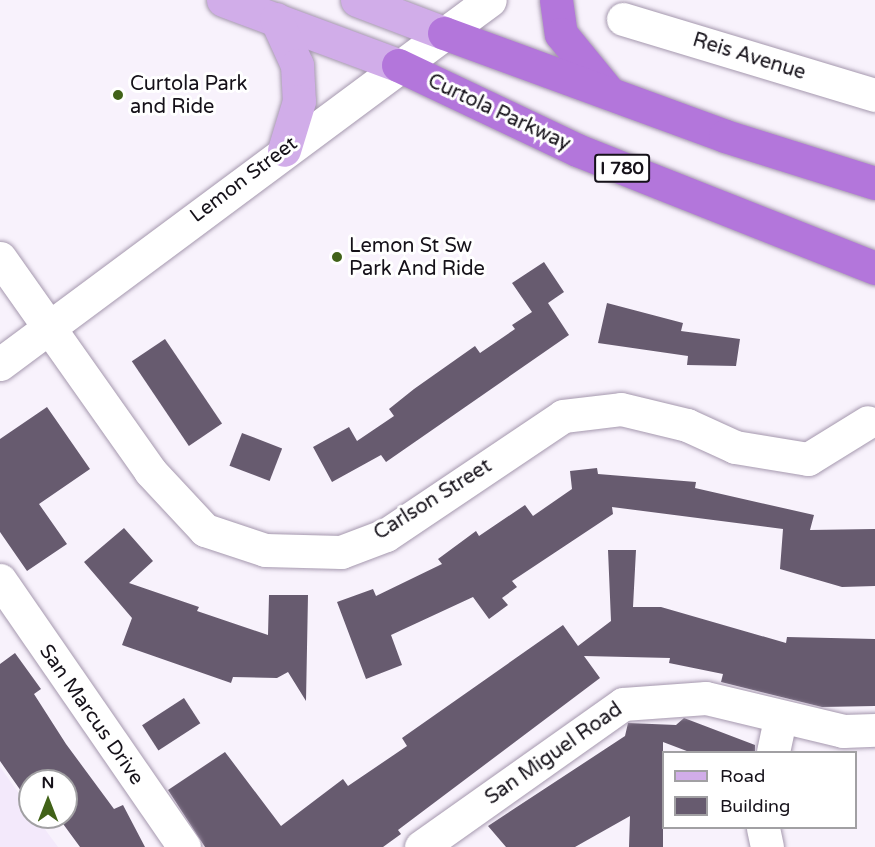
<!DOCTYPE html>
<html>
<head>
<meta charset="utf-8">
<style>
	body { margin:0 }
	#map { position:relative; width:875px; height:847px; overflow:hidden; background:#f8f2fc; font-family:"Varela Round",sans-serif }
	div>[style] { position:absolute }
	.built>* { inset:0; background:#f3e9fb }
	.building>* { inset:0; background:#675b6f; transform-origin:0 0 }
	.roads { filter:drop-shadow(0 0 2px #a598ae) drop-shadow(0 0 2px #a598ae) }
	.minor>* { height:33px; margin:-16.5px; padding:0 16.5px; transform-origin:16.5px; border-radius:16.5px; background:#fff }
	.major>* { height:33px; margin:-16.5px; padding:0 16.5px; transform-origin:16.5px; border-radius:16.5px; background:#d1ade9 }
	.highway>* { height:33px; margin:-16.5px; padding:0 16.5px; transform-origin:16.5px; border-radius:16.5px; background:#b376db }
	.dots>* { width:16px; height:16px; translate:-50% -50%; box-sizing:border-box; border:3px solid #fff; border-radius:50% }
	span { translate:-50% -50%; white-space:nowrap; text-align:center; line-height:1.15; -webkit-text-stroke:6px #fff; paint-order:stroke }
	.shield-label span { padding:2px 4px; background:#fff; border:2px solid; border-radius:4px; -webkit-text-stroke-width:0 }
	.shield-label { font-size:18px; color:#151119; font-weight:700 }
	.street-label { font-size:20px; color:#151119 }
	.poi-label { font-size:20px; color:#151119 }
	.left { translate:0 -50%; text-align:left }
	.legend { position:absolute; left:662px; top:751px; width:195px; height:78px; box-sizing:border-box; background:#fff; border:2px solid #a1a0a3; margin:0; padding:8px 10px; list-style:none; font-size:18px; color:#151119 }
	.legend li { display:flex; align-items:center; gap:12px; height:30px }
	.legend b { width:30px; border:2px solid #a1a0a3 }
	.north { position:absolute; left:18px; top:769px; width:60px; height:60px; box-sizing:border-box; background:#fff; border:2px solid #a1a0a3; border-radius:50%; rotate:0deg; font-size:16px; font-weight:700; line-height:24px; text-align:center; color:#151119 }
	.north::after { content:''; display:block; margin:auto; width:21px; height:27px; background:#416218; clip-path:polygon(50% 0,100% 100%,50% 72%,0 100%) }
</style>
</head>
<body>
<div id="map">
	<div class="built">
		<div style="clip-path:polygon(0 767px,30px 809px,30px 817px,36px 817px,58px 847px,0 847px)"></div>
	</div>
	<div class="building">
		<div style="clip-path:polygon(544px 262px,564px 292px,548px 303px,569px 335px,386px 462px,381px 455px,332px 482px,313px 447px,349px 427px,357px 441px,394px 416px,389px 409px,414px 389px,475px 346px,480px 353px,515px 329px,512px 325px,532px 312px,512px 283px)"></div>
		<div style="clip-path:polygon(607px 303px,683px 323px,681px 331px,740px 339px,736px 366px,687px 365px,688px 356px,598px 343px)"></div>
		<div style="left:165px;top:339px;width:102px;height:40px;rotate:56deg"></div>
		<div style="clip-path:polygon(47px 407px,90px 469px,39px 504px,67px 544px,27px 571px,0 532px,0 439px)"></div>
		<div style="left:242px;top:433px;width:43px;height:35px;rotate:21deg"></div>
		<div style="clip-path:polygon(597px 468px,598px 474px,696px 482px,695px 488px,814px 515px,810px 530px,875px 529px,875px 586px,842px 587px,780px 569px,783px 529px,612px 507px,613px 514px,512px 581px,517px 587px,502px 598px,508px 605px,489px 619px,473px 597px,391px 635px,402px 665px,366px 679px,337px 602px,373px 589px,376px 596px,442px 564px,438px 559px,476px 531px,479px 536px,525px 505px,533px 516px,572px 489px,570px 471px)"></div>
		<div style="clip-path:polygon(124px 528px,153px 561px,129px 583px,199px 607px,197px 611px,268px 635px,269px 595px,308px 595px,306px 701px,288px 672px,277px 678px,233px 677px,231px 683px,122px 645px,132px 618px,84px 562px)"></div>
		<div style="clip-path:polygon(608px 550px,636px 550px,633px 607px,661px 607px,786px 643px,787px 637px,875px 639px,875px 706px,822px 707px,721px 682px,723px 674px,669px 663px,670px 658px,584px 656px,600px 678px,398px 830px,401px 834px,383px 847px,205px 847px,168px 790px,225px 752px,281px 826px,343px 779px,348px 786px,407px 746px,402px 738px,563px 625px,578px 646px,611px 621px)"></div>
		<div style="clip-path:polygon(15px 653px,41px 689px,34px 694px,66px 744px,114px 809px,123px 805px,145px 847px,80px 847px,58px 817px,66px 817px,66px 781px,30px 781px,21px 791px,0 761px,0 664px)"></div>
		<div style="left:184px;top:698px;width:30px;height:50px;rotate:57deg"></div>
		<div style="clip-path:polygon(684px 718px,755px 745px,755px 753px,692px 753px,663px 742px,663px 847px,629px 847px,630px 816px,575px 847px,506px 847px,488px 826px,625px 736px,628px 723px,676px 725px)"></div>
	</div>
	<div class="roads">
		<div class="minor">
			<div style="left:623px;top:19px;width:263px;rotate:16.8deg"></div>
			<div style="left:0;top:258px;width:261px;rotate:54.8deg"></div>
			<div style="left:150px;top:471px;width:81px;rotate:47deg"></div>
			<div style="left:205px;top:530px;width:63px;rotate:18.4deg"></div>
			<div style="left:265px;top:550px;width:76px;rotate:1.5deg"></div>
			<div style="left:341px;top:552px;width:48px;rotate:-20.7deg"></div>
			<div style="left:386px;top:535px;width:213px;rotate:-33.9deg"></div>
			<div style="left:563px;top:416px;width:58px;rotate:-6.9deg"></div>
			<div style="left:621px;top:409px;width:68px;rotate:13.6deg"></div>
			<div style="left:687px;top:425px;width:53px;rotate:24.6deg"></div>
			<div style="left:735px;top:447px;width:74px;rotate:9.3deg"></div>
			<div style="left:808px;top:459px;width:70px;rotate:-31.7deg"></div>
			<div style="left:0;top:364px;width:610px;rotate:-36.61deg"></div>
			<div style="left:0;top:580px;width:324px;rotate:55.4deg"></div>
			<div style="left:773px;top:752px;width:34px;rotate:-78deg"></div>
			<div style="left:763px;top:828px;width:19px;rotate:78deg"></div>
			<div style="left:421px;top:847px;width:247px;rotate:-35.3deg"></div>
			<div style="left:623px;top:704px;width:83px;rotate:-4.1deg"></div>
			<div style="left:706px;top:698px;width:141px;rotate:13.5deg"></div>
			<div style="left:843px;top:731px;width:32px;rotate:-2deg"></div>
		</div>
		<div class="major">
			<div style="left:223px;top:0;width:187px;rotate:20.4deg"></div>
			<div style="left:357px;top:0;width:93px;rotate:20.8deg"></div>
			<div style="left:276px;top:19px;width:51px;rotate:65.5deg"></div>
			<div style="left:297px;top:65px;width:36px;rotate:87deg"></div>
			<div style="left:299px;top:101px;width:51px;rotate:107deg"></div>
		</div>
		<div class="highway">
			<div style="left:556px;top:0;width:34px;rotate:82deg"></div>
			<div style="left:561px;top:34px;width:71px;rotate:50.7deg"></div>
			<div style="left:444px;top:33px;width:299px;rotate:20.1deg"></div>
			<div style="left:725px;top:136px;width:157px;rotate:17.4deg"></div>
			<div style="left:398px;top:65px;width:198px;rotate:25.4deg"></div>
			<div style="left:577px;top:150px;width:321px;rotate:21.6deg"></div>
		</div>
	</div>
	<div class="dots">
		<div style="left:118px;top:95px;background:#416218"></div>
		<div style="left:337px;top:257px;background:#416218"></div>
	</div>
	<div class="shield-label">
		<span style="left:622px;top:168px">I 780</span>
	</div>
	<div class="street-label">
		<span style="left:749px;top:57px;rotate:17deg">Reis Avenue</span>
		<span style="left:499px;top:113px;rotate:25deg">Curtola Parkway</span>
		<span style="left:244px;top:180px;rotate:-37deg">Lemon Street</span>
		<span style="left:433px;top:500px;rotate:-32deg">Carlson Street</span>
		<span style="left:91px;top:715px;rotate:55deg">San Marcus Drive</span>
		<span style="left:554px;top:754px;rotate:-35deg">San Miguel Road</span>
	</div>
	<div class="poi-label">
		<span class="left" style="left:130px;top:96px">Curtola Park<br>and Ride</span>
		<span class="left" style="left:349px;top:258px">Lemon St Sw<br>Park And Ride</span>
	</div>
	<ul class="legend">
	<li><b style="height:8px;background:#d1ade9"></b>Road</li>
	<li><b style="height:16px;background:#675b6f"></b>Building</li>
	</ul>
	<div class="north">N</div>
</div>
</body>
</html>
